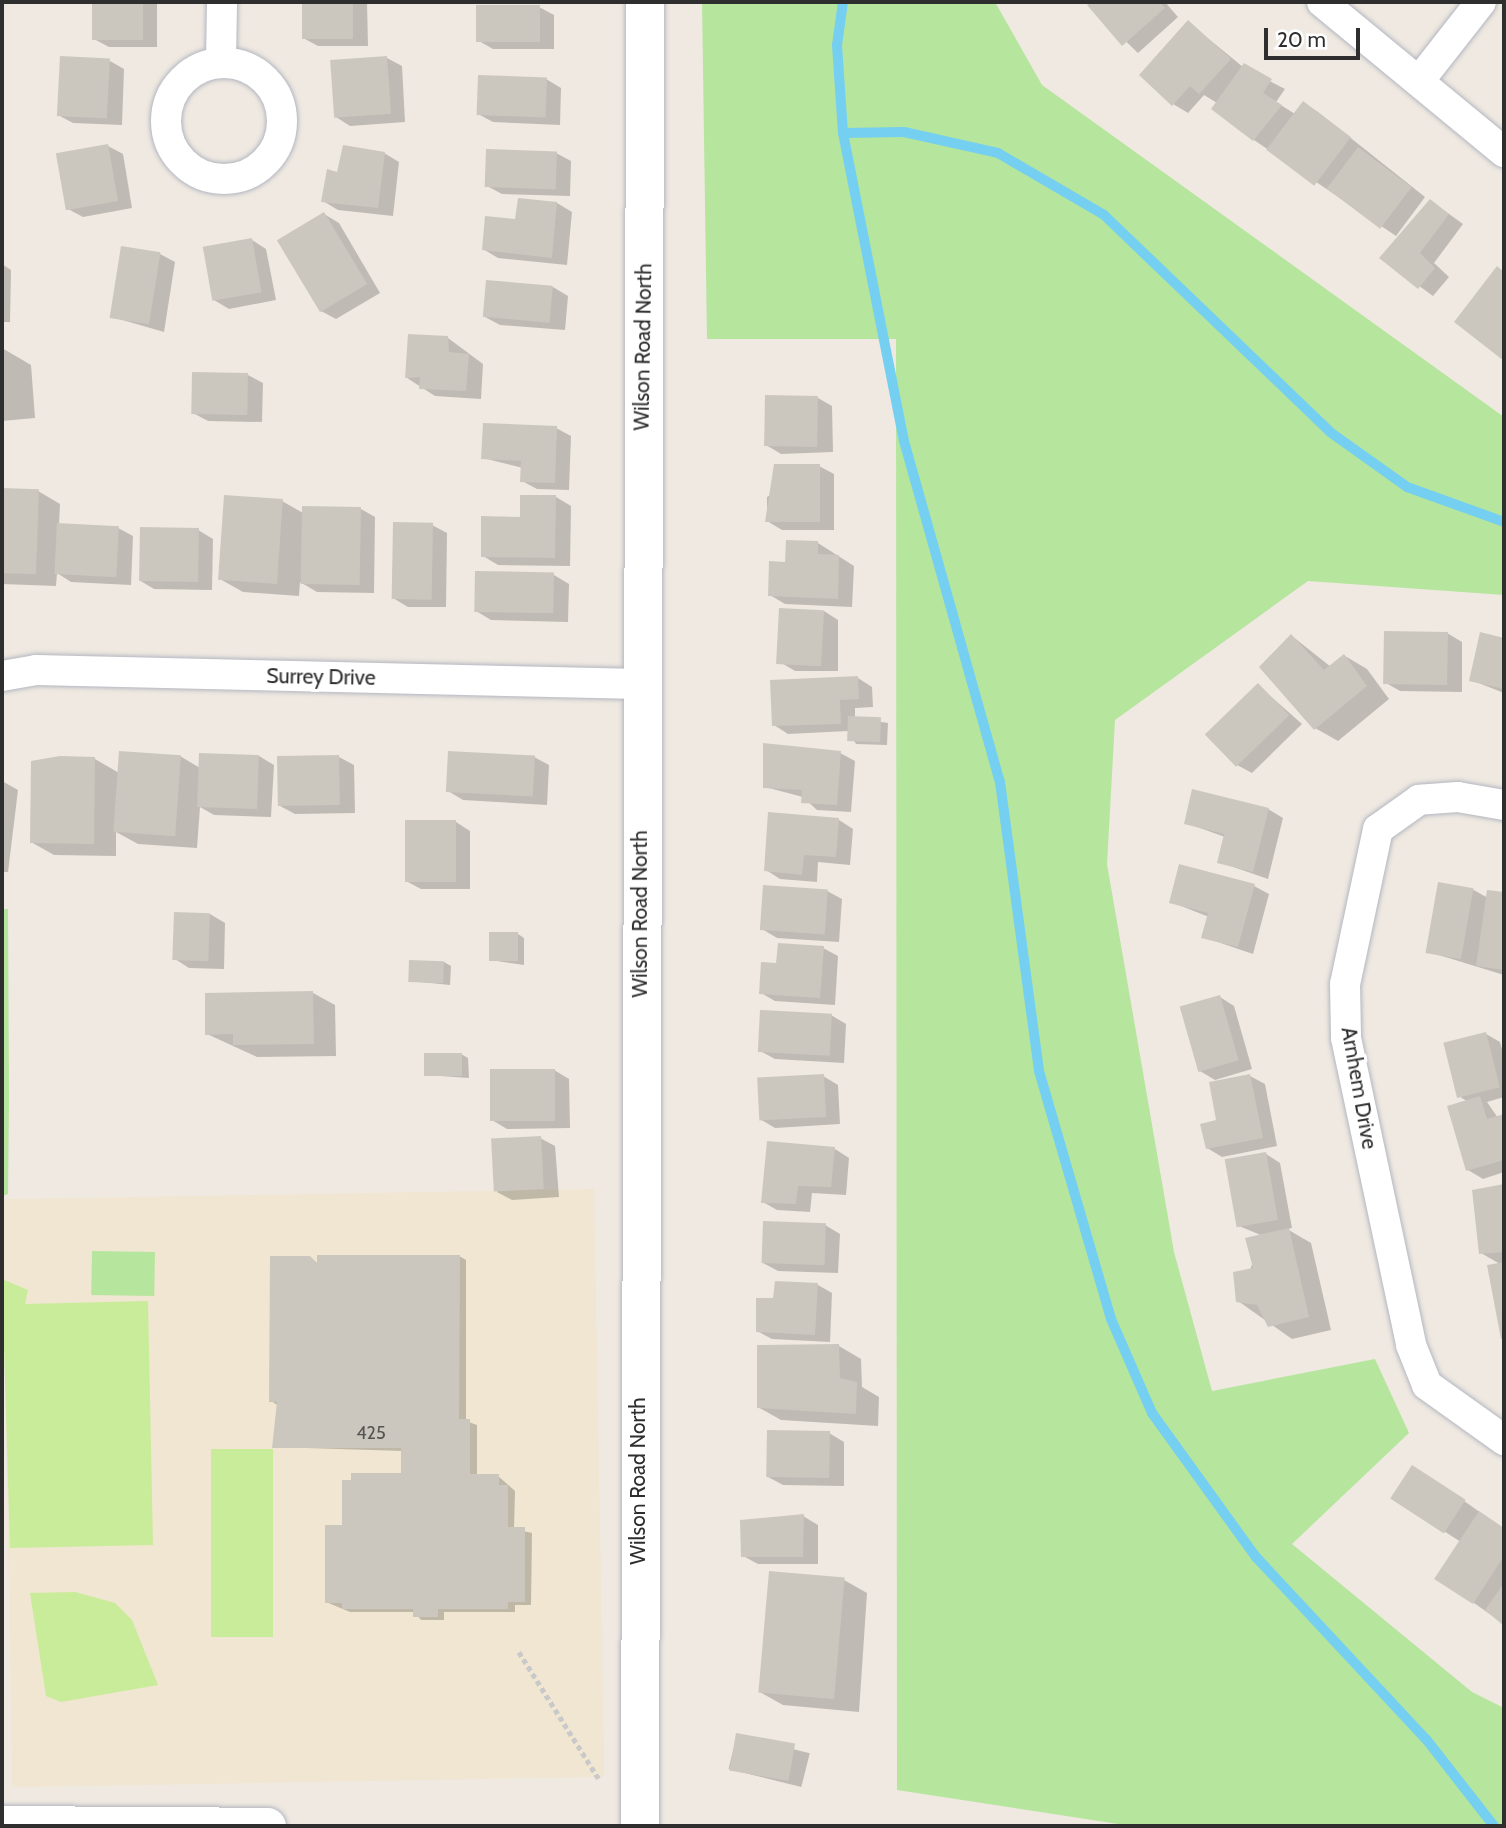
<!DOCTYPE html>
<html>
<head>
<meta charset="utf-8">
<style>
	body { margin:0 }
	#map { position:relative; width:1506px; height:1828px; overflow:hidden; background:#efe9e1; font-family:Cabin,sans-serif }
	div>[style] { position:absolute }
	.education>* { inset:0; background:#f0e6d1; transform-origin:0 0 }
	.green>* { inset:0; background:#b6e59e; transform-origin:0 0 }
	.pitch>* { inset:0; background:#c9ec9a; transform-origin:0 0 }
	.shadow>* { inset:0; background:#0003; transform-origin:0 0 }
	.stream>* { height:10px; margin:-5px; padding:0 5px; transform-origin:5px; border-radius:5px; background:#75cff0 }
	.building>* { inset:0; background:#cbc7bf; transform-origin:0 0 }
	.path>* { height:4.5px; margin-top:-2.25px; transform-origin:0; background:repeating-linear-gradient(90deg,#c9c9c9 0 5px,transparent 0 8.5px) }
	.roads { filter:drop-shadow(0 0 2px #b4b7c1) drop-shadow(0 0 2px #b4b7c1) }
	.minor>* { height:30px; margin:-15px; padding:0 15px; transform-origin:15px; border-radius:15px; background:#fff }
	.minor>.ring { margin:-15px; padding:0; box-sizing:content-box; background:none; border:30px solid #fff; border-radius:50% }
	.tertiary>* { height:37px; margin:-18.5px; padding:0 18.5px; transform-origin:18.5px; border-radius:18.5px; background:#fff }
	.secondary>* { height:38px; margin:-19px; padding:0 19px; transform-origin:19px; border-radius:19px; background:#fff }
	span { translate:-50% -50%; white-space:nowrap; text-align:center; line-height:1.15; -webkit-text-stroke:6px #fff; paint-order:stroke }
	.number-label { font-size:18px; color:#555452 }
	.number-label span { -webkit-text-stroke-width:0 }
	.street-label { font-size:21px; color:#2e2e2e }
	.frame { position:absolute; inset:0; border:4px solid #2e2e2e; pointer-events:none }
	.scale { position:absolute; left:1264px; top:28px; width:96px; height:32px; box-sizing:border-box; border:4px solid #2e2e2e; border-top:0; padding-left:9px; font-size:21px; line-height:24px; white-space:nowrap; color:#2e2e2e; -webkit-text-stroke:5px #fff; paint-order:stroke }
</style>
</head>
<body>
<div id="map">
	<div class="education">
		<div style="left:594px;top:1189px;width:588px;height:592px;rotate:89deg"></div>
	</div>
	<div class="green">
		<div style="clip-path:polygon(702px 2px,995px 2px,1042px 85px,1504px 417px,1504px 595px,1308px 581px,1115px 720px,1107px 864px,1174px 1252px,1212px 1391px,1375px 1359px,1409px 1433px,1292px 1544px,1472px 1692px,1504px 1708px,1504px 1826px,1131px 1826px,897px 1790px,896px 339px,707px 339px)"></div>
		<div style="clip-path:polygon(2px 909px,8px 909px,9px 1097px,8px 1194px,2px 1196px)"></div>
		<div style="left:92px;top:1251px;width:63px;height:44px;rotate:1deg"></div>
	</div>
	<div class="pitch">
		<div style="clip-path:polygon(2px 1279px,28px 1290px,25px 1304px,148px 1301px,153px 1545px,10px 1548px)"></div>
		<div style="left:211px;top:1449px;width:62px;height:188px"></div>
		<div style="clip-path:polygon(75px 1592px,115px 1603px,132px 1620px,158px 1685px,61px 1702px,46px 1696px,30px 1593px)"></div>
	</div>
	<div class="shadow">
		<div style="clip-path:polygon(94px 2px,157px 2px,157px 47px,109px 47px,94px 39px)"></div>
		<div style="clip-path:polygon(303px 2px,367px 2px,368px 46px,318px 46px,303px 38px)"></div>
		<div style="clip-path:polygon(1093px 2px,1165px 2px,1178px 17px,1138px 53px,1089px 6px)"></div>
		<div style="clip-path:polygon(539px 7px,554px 15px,554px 49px,493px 49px,479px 41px)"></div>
		<div style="clip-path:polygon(1188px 22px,1243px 67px,1285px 89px,1276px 102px,1295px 114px,1303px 103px,1318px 112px,1425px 197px,1396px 236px,1254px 140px,1213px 109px,1217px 103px,1204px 95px,1188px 113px,1173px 104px)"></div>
		<div style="clip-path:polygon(387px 58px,402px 66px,405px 122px,350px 126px,336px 117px)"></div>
		<div style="clip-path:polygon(110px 61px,124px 69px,122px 125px,73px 123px,58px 115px)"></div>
		<div style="clip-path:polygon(546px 79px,561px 88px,560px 125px,493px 122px,478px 114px)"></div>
		<div style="clip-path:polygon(108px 146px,123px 154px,132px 208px,83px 217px,68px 209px)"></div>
		<div style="clip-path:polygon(384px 153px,399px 162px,393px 216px,338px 210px,323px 201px,339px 174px)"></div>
		<div style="clip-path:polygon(556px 153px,571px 161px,570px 196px,502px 194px,487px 186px)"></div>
		<div style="clip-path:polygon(519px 200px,557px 203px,572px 212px,567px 265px,498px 258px,483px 249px,517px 221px)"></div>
		<div style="clip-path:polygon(1431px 201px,1463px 224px,1434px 263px,1449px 277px,1433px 296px,1381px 258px)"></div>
		<div style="clip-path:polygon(324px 214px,339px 223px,380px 293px,336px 319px,321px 311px)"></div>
		<div style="clip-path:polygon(252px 240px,266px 249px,276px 300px,229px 309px,214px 300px)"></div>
		<div style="clip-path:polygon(160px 254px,175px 262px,164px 332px,112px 317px)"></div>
		<div style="clip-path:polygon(2px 264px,11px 270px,10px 322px,2px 322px)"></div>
		<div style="clip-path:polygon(553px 287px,568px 296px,565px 330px,500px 325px,485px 317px)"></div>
		<div style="clip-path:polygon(448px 338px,483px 364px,481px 399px,435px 396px,407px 378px)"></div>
		<div style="clip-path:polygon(2px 348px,31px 365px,35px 418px,2px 421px)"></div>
		<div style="clip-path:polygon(248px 375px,263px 383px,262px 422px,208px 421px,193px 413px)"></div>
		<div style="clip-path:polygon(818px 398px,832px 406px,833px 452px,781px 454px,766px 445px)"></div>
		<div style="clip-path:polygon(556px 428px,571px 436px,569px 490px,537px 489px,522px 481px,523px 468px,483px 458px)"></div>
		<div style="clip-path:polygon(819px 466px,834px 474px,834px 530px,782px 530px,767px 521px,767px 497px)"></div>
		<div style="clip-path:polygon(2px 489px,38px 491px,60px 504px,59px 525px,118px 528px,133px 536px,131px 585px,71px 582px,57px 573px,56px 586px,2px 584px)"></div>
		<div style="clip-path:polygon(556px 497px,571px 506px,570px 566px,498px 565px,483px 556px,521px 519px)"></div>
		<div style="clip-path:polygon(282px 501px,303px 513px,361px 509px,375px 517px,374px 593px,317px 592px,300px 582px,299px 596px,243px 592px,220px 579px)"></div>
		<div style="clip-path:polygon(432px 525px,447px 533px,446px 607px,408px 607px,393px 598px)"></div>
		<div style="clip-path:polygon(198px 530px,213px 539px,212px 590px,154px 589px,139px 580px)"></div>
		<div style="clip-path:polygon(818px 543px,854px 566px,852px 607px,785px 604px,770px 595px,786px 564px)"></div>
		<div style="clip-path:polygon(554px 575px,569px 584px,568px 622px,491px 620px,476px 611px)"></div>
		<div style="clip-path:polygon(824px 611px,838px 620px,838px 671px,795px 671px,780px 662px)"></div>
		<div style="clip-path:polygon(1447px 633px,1462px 642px,1462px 692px,1400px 691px,1386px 683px)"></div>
		<div style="clip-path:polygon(1481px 634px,1504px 639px,1504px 693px,1471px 680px)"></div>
		<div style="clip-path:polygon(1292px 636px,1331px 667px,1345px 656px,1367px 669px,1389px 699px,1338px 741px,1315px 728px)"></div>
		<div style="clip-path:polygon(858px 678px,872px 687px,873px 707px,855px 708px,855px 718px,888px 723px,887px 745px,856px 744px,849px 731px,788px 734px,774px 725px)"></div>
		<div style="clip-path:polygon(1258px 685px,1302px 724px,1252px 773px,1237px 765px)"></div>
		<div style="clip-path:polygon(840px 753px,855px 761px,851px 812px,817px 810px,803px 797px,765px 787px)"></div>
		<div style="clip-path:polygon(180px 756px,200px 768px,259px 756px,274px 765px,271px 817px,214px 815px,200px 807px,197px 848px,138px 844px,116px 832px,116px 856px,54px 855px,31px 842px,95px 759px,119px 773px)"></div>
		<div style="clip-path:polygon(339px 757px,354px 765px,355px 813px,295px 814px,280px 806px)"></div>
		<div style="clip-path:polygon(534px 757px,549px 765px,547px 805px,463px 800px,448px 791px)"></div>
		<div style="clip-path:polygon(2px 781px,18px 790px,8px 872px,2px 872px)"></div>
		<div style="clip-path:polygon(1268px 809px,1283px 818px,1268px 879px,1219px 862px,1225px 837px,1186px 823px)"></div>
		<div style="clip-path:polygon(839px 820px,853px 829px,850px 865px,818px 862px,817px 882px,780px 879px,766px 870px)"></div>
		<div style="clip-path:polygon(456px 822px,470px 831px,470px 889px,421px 889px,406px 881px)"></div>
		<div style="clip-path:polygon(1254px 886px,1269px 894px,1253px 954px,1203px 937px,1209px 917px,1171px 902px)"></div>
		<div style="clip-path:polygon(1472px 889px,1488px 898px,1489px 892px,1504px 894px,1504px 975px,1429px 952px)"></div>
		<div style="clip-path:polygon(827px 891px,842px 899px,839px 942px,777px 938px,762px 929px)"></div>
		<div style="clip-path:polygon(210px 914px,225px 923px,224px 969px,189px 968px,175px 959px)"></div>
		<div style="clip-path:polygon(518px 934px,524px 938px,524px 965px,490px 960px)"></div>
		<div style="clip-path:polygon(823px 948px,838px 956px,835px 1005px,775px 1001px,761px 993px)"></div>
		<div style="clip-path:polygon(444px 962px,451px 966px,450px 985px,410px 981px)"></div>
		<div style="clip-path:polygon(313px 993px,335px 1005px,336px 1056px,257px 1057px,207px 1034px)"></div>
		<div style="clip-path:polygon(1220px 997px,1234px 1006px,1252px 1069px,1215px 1080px,1200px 1071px)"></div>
		<div style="clip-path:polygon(831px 1015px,846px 1024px,844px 1063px,775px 1059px,760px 1051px)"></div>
		<div style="clip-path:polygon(1486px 1034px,1500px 1042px,1504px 1057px,1504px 1097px,1487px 1102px,1498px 1118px,1504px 1116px,1504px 1172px,1483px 1179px,1468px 1170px,1468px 1102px,1459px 1096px)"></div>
		<div style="clip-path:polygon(461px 1054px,468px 1058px,469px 1078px,426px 1075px)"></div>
		<div style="clip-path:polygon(554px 1070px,569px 1079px,570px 1128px,507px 1129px,492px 1120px)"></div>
		<div style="clip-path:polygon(823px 1076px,838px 1085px,840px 1124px,775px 1128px,760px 1119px)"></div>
		<div style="clip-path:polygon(1250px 1076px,1265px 1084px,1277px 1146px,1222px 1157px,1207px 1148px)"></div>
		<div style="clip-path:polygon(540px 1138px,555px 1146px,559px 1197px,512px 1200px,497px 1192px)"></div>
		<div style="clip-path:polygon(835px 1149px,849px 1158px,846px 1195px,812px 1193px,810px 1212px,777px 1210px,763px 1202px)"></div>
		<div style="clip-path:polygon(1266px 1154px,1280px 1163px,1292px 1228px,1287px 1229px,1311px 1243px,1331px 1330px,1292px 1339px,1238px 1301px,1263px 1236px,1239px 1226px)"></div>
		<div style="clip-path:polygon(1504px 1186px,1504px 1339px,1500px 1264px,1481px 1253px,1474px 1191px)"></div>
		<div style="clip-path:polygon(825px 1225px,840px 1234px,838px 1273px,778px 1271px,763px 1263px)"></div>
		<div style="clip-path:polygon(459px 1256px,466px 1260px,466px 1421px,477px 1425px,477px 1476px,498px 1476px,515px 1491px,514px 1529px,532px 1533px,531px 1605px,515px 1605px,515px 1612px,444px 1612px,444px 1620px,421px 1620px,415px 1612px,350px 1612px,326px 1602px,344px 1526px,403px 1475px,403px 1451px,274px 1447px,279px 1406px,271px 1401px,309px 1258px,319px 1264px)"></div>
		<div style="clip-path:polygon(818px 1285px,832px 1293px,830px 1342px,772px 1339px,757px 1331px,775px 1300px)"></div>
		<div style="clip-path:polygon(839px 1346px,861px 1359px,862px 1387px,879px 1397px,878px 1426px,781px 1420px,758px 1407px)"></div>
		<div style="clip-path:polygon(829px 1433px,844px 1442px,844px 1486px,783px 1485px,768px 1477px)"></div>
		<div style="clip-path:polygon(1427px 1475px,1504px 1529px,1504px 1624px,1474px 1603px,1461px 1542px,1392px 1498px)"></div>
		<div style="clip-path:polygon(803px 1516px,818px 1525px,818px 1564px,758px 1564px,743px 1556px)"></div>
		<div style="clip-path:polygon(844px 1580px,867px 1593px,859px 1712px,783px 1705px,760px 1692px)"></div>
		<div style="left:737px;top:1735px;width:75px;height:35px;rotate:14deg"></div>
	</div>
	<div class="stream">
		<div style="left:843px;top:2px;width:43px;rotate:97.9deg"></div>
		<div style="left:837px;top:45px;width:88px;rotate:86.1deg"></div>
		<div style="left:843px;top:133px;width:314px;rotate:78.8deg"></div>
		<div style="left:904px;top:441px;width:354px;rotate:74.3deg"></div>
		<div style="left:1000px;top:782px;width:292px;rotate:82.3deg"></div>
		<div style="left:1039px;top:1071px;width:258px;rotate:73.8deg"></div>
		<div style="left:1111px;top:1319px;width:103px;rotate:66.4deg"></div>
		<div style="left:1152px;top:1413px;width:178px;rotate:54.2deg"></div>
		<div style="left:1256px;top:1557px;width:249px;rotate:47deg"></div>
		<div style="left:1426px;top:1739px;width:110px;rotate:52deg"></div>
		<div style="left:843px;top:133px;width:61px;rotate:-0.9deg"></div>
		<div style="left:904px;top:132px;width:96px;rotate:12.6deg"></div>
		<div style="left:998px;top:153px;width:123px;rotate:30.3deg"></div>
		<div style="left:1104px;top:215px;width:313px;rotate:43.8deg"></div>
		<div style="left:1330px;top:432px;width:95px;rotate:35.5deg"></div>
		<div style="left:1407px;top:487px;width:103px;rotate:19.8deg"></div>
	</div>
	<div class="building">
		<div style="left:92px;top:2px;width:51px;height:38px"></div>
		<div style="left:302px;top:2px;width:51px;height:37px"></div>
		<div style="clip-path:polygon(1091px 2px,1159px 2px,1165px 8px,1122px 46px,1087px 5px)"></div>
		<div style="left:476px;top:5px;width:64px;height:37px"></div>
		<div style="clip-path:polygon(1188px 20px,1231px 59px,1199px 94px,1190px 86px,1172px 106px,1139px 75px)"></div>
		<div style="left:60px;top:56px;width:50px;height:60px;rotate:3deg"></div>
		<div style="left:387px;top:56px;width:58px;height:57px;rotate:86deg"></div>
		<div style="clip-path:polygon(1244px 63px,1272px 79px,1263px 93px,1282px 105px,1253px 141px,1211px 109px)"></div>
		<div style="left:478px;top:75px;width:69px;height:40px;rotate:2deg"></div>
		<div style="left:1303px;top:101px;width:60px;height:61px;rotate:37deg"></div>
		<div style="left:108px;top:144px;width:58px;height:53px;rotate:80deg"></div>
		<div style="clip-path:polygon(343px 145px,385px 152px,378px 208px,321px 202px,327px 169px,337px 172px)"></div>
		<div style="left:1358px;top:147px;width:67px;height:52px;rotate:37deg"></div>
		<div style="left:486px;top:149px;width:71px;height:38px;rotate:2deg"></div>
		<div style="clip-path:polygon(518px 198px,557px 202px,552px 258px,482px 250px,485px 216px,515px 219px)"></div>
		<div style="clip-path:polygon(1430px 199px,1449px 214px,1420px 253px,1435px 268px,1418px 289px,1379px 258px)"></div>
		<div style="left:324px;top:212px;width:84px;height:55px;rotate:59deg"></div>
		<div style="left:252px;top:238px;width:55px;height:50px;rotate:80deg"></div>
		<div style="left:121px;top:246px;width:40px;height:73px;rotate:9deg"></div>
		<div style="clip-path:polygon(1497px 266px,1504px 272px,1504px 361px,1454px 322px)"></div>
		<div style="left:486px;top:280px;width:67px;height:37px;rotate:5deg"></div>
		<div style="clip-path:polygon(408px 334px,448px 336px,449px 352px,469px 354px,466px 391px,419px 389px,420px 377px,405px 378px)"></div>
		<div style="left:192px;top:372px;width:56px;height:42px;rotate:1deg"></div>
		<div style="left:765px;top:395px;width:53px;height:51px;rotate:1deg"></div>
		<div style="clip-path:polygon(483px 423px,557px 426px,555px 483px,520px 482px,521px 461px,481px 459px)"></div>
		<div style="clip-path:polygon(774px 464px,820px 464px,820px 522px,765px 522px)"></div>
		<div style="left:2px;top:488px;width:37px;height:85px;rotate:2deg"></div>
		<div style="left:224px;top:495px;width:59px;height:85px;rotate:4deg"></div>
		<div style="clip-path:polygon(520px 495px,556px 495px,555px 558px,481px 557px,481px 516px,520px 517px)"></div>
		<div style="left:302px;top:506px;width:59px;height:78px;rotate:1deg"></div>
		<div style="left:393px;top:522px;width:40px;height:77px;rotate:1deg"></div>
		<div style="left:57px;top:523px;width:62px;height:51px;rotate:3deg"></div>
		<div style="left:140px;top:527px;width:59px;height:54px;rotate:1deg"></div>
		<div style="clip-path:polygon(786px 540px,818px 541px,818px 554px,839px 555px,838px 599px,768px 596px,769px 561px,785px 562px)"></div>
		<div style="left:475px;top:571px;width:79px;height:41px;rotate:1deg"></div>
		<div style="left:779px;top:608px;width:45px;height:56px;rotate:3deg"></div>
		<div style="left:1384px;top:631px;width:64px;height:53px;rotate:1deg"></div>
		<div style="clip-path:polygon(1480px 632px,1504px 638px,1504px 689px,1469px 681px)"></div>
		<div style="clip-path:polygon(1291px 634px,1324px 670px,1344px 654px,1367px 686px,1314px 730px,1259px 667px)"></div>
		<div style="clip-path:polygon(858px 676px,859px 699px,840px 700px,841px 724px,772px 726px,770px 680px)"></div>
		<div style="left:1258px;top:683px;width:45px;height:74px;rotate:46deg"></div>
		<div style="left:848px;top:716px;width:33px;height:25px;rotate:2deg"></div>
		<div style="clip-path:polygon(763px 743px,841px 751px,837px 805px,801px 803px,802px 790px,763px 788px)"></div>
		<div style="left:119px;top:751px;width:62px;height:81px;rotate:4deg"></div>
		<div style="left:448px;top:751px;width:87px;height:41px;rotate:3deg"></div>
		<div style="left:199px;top:753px;width:60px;height:54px;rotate:2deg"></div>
		<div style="left:339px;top:755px;width:50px;height:62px;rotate:89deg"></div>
		<div style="clip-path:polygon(60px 756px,95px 757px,94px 844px,30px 843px,31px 761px)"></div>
		<div style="clip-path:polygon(1192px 789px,1269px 808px,1253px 872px,1217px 863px,1224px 834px,1184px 824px)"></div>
		<div style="clip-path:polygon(768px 812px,839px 818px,836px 857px,804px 855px,802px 875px,764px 871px)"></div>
		<div style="left:405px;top:820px;width:51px;height:62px"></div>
		<div style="clip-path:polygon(1179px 864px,1255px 884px,1238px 947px,1201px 938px,1208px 913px,1169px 903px)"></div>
		<div style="left:1438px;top:882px;width:36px;height:72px;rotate:10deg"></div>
		<div style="left:763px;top:885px;width:65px;height:45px;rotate:4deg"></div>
		<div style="clip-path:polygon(1487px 890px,1504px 892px,1504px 970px,1476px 966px)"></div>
		<div style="left:174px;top:912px;width:36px;height:48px;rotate:2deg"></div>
		<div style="left:489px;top:932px;width:29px;height:29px"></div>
		<div style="clip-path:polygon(778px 943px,824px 946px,820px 998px,759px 994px,761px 962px,776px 963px)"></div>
		<div style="left:409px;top:960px;width:35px;height:22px;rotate:2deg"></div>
		<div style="clip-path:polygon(313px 991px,314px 1044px,233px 1045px,233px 1034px,205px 1035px,205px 993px)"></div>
		<div style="left:1220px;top:995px;width:68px;height:42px;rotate:74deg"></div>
		<div style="left:760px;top:1010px;width:72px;height:42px;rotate:3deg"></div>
		<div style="left:1486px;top:1032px;width:57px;height:44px;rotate:76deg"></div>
		<div style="left:424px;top:1053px;width:38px;height:23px"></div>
		<div style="left:490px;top:1069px;width:65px;height:52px"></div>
		<div style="left:824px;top:1074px;width:43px;height:67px;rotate:87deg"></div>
		<div style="clip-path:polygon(1250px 1074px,1263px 1138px,1206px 1149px,1200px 1124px,1216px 1120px,1209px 1082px)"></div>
		<div style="clip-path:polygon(1480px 1096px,1487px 1119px,1504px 1114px,1504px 1160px,1466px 1171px,1447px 1106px)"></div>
		<div style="left:541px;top:1136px;width:53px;height:50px;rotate:87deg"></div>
		<div style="clip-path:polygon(767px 1141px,835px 1147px,831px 1187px,798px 1186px,796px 1204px,761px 1203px)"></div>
		<div style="left:1266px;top:1152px;width:69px;height:42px;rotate:80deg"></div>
		<div style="clip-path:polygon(1504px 1184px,1504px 1252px,1479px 1254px,1472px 1190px)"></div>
		<div style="left:763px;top:1221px;width:63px;height:42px;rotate:2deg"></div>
		<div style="clip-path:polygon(1289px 1228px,1309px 1317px,1268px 1327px,1257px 1305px,1236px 1302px,1233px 1272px,1253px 1268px,1245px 1238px)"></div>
		<div style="clip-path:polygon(317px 1255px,460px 1255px,459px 1419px,470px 1419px,470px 1474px,499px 1474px,499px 1485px,508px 1485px,508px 1527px,525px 1527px,525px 1602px,508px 1602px,508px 1609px,438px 1609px,438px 1617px,413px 1617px,413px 1609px,342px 1609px,342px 1603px,325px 1603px,325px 1525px,342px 1525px,342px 1480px,351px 1480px,351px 1473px,401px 1473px,401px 1448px,272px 1448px,277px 1402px,269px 1402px,270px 1256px,310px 1256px,317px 1263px)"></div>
		<div style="clip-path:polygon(1504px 1262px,1504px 1339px,1501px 1339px,1487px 1265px)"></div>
		<div style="clip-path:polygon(775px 1281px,818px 1283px,815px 1335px,756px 1332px,756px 1298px,773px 1298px)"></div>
		<div style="clip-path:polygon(839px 1344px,840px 1378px,857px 1382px,856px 1414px,757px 1408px,757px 1345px)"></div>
		<div style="left:767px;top:1430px;width:63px;height:47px;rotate:1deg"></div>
		<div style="left:1412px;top:1465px;width:64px;height:40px;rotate:33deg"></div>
		<div style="clip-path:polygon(1479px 1511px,1504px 1528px,1504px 1556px,1473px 1604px,1434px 1579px)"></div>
		<div style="clip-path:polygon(804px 1514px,803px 1557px,741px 1557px,740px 1520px)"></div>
		<div style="left:769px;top:1571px;width:76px;height:122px;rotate:5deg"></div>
		<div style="clip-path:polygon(1504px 1583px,1504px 1626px,1485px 1610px)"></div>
		<div style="left:736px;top:1733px;width:60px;height:38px;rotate:10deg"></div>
	</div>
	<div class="path">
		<div style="left:519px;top:1652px;width:150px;rotate:57.8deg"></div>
	</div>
	<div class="roads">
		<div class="minor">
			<div style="left:1322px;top:2px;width:236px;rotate:39.5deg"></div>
			<div style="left:221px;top:61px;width:59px;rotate:-89deg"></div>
			<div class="ring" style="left:166px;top:63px;width:86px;height:86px"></div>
			<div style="left:1419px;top:81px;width:100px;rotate:-51.9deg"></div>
			<div style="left:2px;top:676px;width:35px;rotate:-10deg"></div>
			<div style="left:36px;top:670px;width:605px;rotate:1.33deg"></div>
			<div style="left:1504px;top:805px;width:47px;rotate:-170.1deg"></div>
			<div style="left:1458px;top:797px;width:39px;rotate:176deg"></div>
			<div style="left:1419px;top:800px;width:50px;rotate:144.7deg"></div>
			<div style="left:1378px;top:829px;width:158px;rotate:102deg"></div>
			<div style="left:1345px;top:984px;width:54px;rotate:88.9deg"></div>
			<div style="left:1346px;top:1038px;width:314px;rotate:78deg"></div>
			<div style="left:1411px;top:1345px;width:43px;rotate:68.2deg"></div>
			<div style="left:1427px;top:1385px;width:95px;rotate:35.5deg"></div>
		</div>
		<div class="tertiary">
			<div style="left:2px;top:1824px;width:265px;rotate:0.4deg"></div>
		</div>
		<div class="secondary">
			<div style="left:640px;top:1826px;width:1824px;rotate:-89.84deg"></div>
		</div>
	</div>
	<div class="number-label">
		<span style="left:371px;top:1433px">425</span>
	</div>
	<div class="street-label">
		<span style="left:643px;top:347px;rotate:-89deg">Wilson Road North</span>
		<span style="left:321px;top:677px;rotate:1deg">Surrey Drive</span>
		<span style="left:640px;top:914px;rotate:-90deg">Wilson Road North</span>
		<span style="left:1359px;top:1088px;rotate:80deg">Arnhem Drive</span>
		<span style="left:638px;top:1481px;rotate:-90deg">Wilson Road North</span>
	</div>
	<div class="frame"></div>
	<div class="scale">20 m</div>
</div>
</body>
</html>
